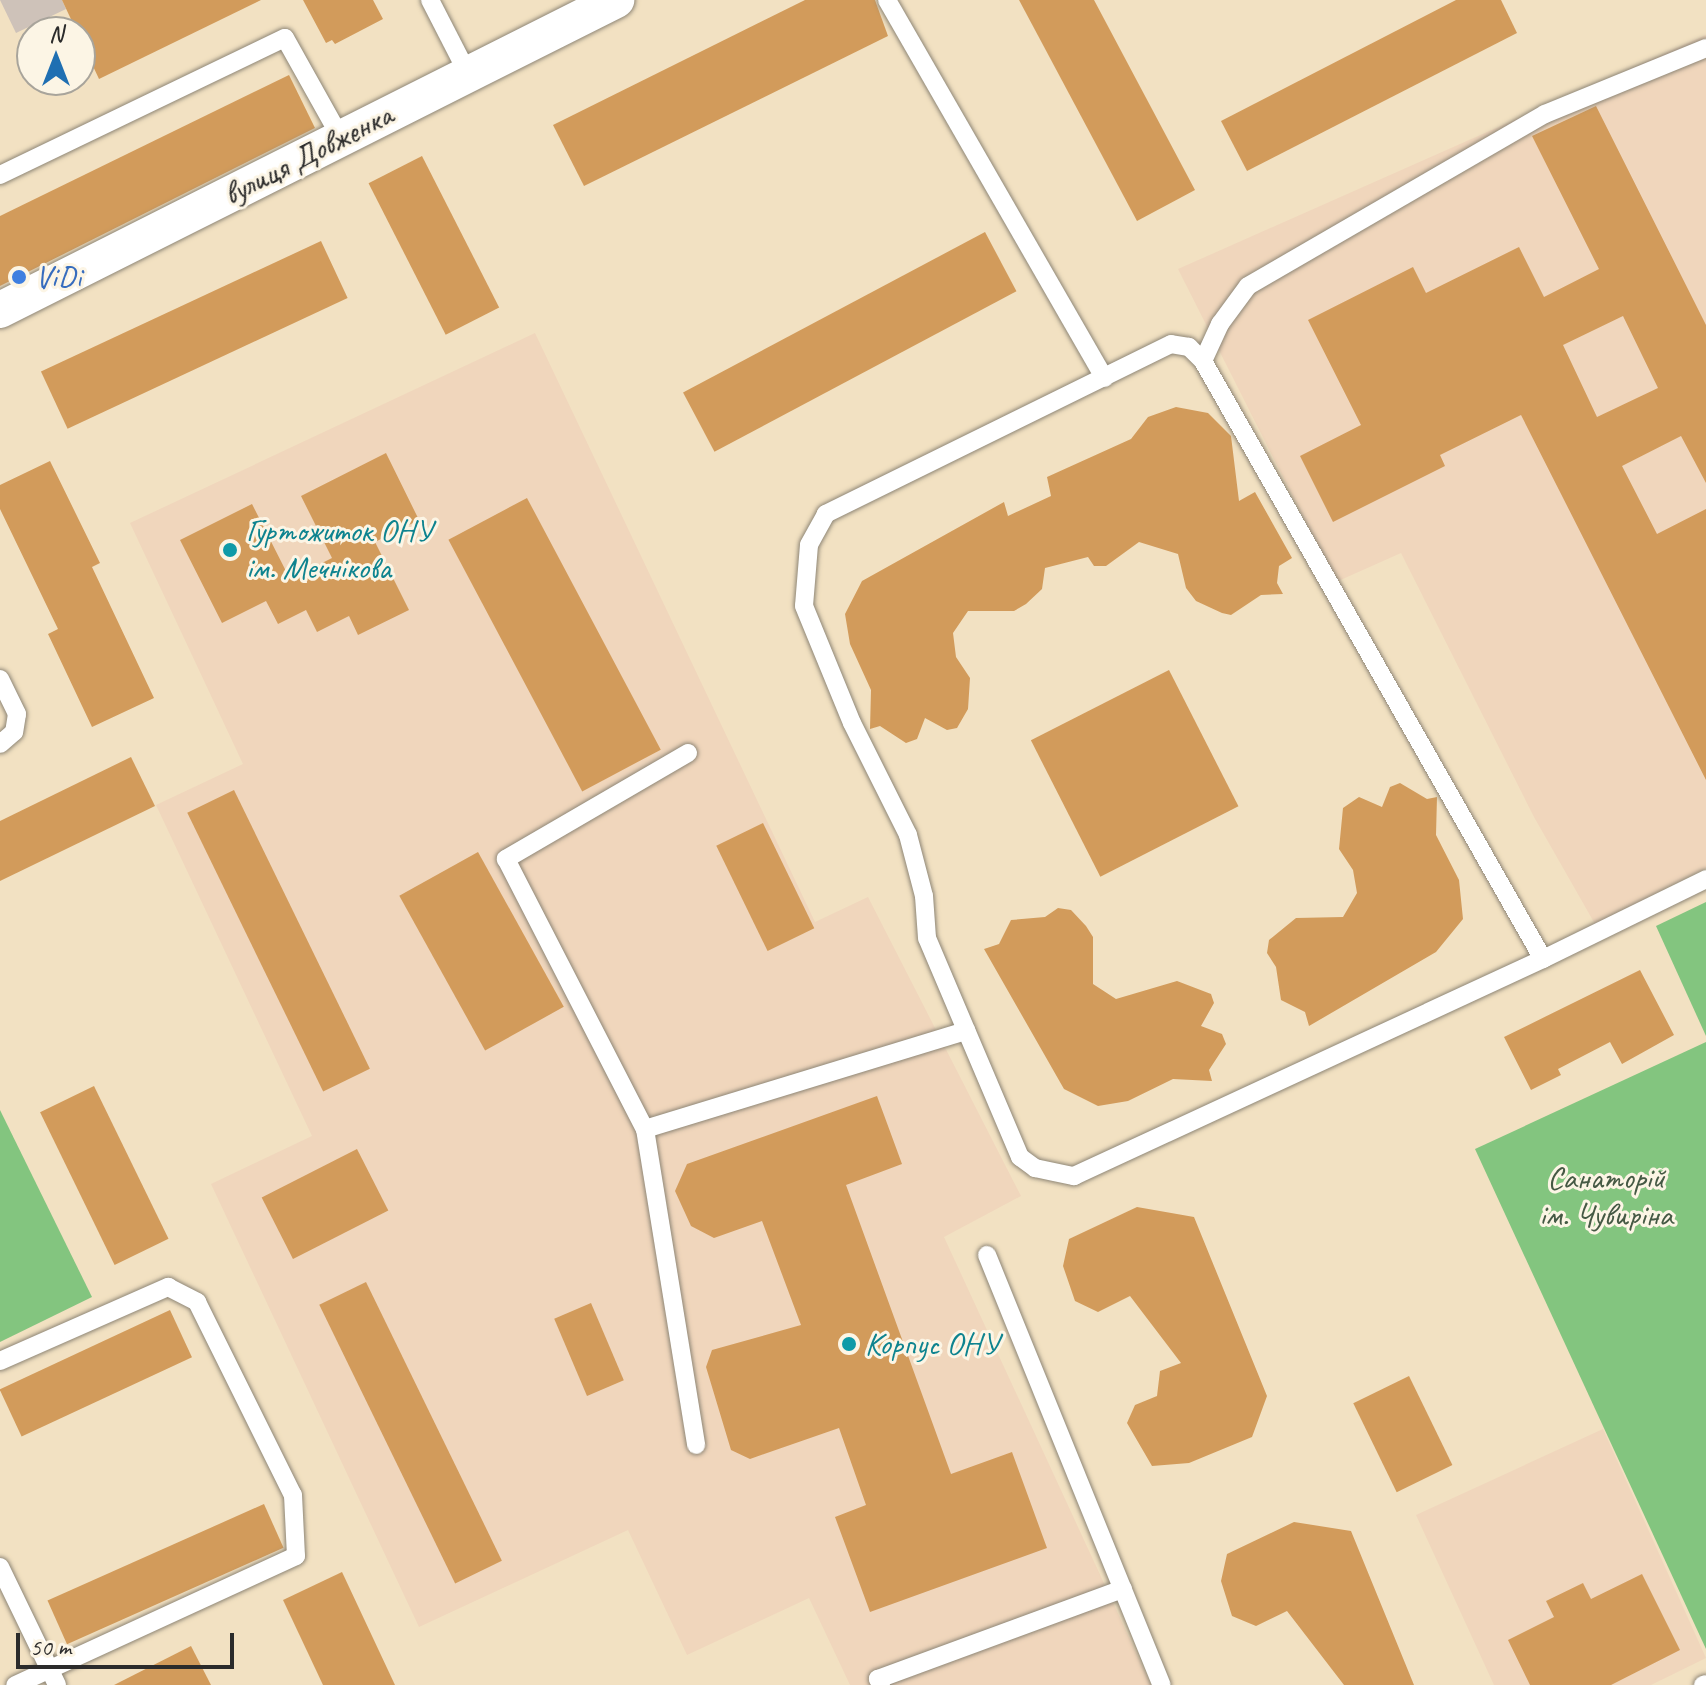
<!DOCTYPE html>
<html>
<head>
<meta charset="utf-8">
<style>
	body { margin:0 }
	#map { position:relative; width:1706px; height:1685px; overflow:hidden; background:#f2e1c2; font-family:Caveat,sans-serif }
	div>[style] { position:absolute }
	.built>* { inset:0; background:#f0d6bc }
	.industrial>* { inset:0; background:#cec2b9 }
	.green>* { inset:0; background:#83c57f }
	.building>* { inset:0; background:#d29b5b; transform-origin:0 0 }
	.roads { filter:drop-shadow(0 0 2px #8e8676) drop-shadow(0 0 2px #8e8676) }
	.lane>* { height:18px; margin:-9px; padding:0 9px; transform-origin:9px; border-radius:9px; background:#fff }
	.street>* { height:36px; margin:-18px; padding:0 18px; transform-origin:18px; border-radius:18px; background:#fff }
	.dots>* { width:22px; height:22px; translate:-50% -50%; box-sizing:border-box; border:4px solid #fcf5e5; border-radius:50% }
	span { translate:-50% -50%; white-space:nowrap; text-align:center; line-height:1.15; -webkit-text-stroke:6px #fcf5e5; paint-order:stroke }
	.street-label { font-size:32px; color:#2b2b2b }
	.shop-label { font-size:32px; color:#366cbe }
	.left { translate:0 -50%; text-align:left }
	.culture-label { font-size:32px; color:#0d838f }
	.park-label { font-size:32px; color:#455944 }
	.north { position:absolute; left:16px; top:16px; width:80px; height:80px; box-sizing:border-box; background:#fcf5e5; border:2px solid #a8a49b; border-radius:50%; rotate:0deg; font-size:22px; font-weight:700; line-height:32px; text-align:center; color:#2b2b2b }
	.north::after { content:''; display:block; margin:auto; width:28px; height:36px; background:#1f6fb2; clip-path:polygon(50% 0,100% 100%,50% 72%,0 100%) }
	.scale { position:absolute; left:16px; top:1633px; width:218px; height:36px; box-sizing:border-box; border:4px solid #2b2b2b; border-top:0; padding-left:10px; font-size:24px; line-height:28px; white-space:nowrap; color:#2b2b2b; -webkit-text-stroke:6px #fcf5e5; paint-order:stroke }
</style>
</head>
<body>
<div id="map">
	<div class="built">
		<div style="clip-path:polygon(1706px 35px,1706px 868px,1595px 924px,1534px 817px,1401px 553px,1336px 582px,1178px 269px)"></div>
		<div style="clip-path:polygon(535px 333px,815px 922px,868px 897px,1021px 1196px,944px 1237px,1151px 1685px,850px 1685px,809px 1598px,687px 1655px,628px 1530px,419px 1627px,211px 1184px,312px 1136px,156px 805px,243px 764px,130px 523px)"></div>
		<div style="clip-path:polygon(1603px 1429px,1706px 1658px,1651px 1685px,1494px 1685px,1416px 1515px)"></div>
	</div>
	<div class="industrial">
		<div style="clip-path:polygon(0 0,62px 0,66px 9px,16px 33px)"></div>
	</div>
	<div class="green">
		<div style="clip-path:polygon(1706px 902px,1706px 1036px,1656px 926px)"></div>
		<div style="clip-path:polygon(1706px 1042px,1706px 1649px,1475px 1149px)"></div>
		<div style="clip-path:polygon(0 1110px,92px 1297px,0 1342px)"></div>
	</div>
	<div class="building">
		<div style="clip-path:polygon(62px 0,261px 0,99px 79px)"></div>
		<div style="clip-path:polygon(303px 0,373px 0,383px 19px,335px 44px,332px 40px,326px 43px)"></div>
		<div style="clip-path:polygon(805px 0,875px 0,888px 36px,584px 186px,553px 125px)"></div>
		<div style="clip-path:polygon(1019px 0,1094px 0,1195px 190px,1137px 221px)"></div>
		<div style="clip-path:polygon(1456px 0,1501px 0,1517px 33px,1247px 171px,1221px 121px)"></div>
		<div style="clip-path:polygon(289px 75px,315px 128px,0 286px,0 216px)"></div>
		<div style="clip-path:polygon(evenodd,1596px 106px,1706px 325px,1706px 483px,1681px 436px,1622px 466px,1657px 534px,1706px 509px,1706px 780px,1521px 415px,1440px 455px,1445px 466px,1333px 522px,1300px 456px,1361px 425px,1308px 320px,1413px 267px,1426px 293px,1519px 247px,1544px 297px,1599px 269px,1532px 136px,1596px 106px,1623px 316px,1658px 388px,1597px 417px,1563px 345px,1623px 316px)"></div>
		<div style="left:422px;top:156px;width:170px;height:60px;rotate:63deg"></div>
		<div style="left:985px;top:232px;width:67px;height:342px;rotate:62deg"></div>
		<div style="left:321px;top:241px;width:63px;height:309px;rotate:65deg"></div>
		<div style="clip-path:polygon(1176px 407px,1208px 413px,1231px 436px,1239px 501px,1255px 492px,1292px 558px,1279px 566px,1277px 583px,1283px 594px,1261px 595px,1231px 615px,1222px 613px,1196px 601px,1186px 588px,1178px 554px,1139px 542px,1106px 566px,1094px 566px,1088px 557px,1045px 568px,1042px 589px,1026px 604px,1014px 611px,968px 611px,953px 633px,956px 657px,970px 678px,968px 709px,957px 728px,947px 730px,925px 718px,917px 739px,906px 743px,880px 726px,870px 729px,871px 690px,850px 644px,845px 614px,862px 581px,1004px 502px,1008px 516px,1051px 496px,1047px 477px,1131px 439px,1148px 417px)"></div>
		<div style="clip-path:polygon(386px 453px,419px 520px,375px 542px,409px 610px,358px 635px,349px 616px,317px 632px,306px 610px,278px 624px,266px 601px,222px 623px,180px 540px,252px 504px,290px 579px,332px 558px,301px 496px)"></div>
		<div style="clip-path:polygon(50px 461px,100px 563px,92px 567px,154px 698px,92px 727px,48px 634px,58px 629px,0 509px,0 485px)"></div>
		<div style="left:527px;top:498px;width:285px;height:89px;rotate:62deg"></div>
		<div style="left:1169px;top:670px;width:153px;height:155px;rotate:63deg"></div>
		<div style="clip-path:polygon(131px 757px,155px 806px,0 881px,0 821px)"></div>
		<div style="clip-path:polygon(1400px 783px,1427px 799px,1437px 797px,1436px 835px,1459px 880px,1463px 919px,1436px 952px,1309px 1026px,1305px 1012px,1281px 1000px,1276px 967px,1267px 953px,1269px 940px,1296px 918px,1343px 917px,1357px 893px,1353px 870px,1339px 849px,1343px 808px,1359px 797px,1382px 807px,1390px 787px)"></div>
		<div style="left:234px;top:790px;width:310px;height:52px;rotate:64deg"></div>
		<div style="left:763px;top:823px;width:117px;height:52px;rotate:64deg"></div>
		<div style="left:478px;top:852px;width:177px;height:90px;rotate:61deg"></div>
		<div style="clip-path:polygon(1058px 908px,1071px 910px,1086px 926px,1093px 937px,1093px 984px,1116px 999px,1177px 981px,1211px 994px,1214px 1003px,1201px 1026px,1222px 1034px,1226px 1044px,1209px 1070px,1212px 1081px,1173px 1079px,1128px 1101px,1098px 1106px,1064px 1089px,984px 949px,999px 944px,1011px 920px,1045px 917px)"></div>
		<div style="clip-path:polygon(1640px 970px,1674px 1035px,1622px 1064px,1610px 1042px,1558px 1069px,1561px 1075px,1531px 1090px,1504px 1037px)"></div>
		<div style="left:94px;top:1086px;width:170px;height:60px;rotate:64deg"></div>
		<div style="clip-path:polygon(877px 1096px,902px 1164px,846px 1185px,951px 1474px,1012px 1452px,1047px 1548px,870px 1612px,835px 1517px,866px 1505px,839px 1428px,750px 1459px,731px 1450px,706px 1367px,712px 1350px,801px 1325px,762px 1221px,714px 1238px,691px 1226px,675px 1191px,687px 1164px)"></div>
		<div style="left:357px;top:1149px;width:69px;height:107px;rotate:63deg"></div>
		<div style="clip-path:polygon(1137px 1207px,1194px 1217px,1267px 1396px,1252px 1437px,1189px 1463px,1152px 1466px,1127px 1423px,1135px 1405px,1157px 1396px,1160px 1371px,1181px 1363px,1130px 1296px,1098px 1312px,1075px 1301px,1063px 1266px,1069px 1239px)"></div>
		<div style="left:366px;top:1282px;width:310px;height:52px;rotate:64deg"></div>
		<div style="left:591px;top:1303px;width:84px;height:40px;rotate:67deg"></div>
		<div style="left:170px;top:1310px;width:52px;height:188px;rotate:65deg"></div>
		<div style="left:1409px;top:1376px;width:99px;height:62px;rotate:64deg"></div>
		<div style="left:264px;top:1504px;width:48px;height:237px;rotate:66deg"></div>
		<div style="clip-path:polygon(1294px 1522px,1351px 1531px,1414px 1685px,1344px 1685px,1287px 1611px,1256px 1626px,1232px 1616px,1221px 1581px,1227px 1554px)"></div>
		<div style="clip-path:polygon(342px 1572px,395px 1685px,323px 1685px,283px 1600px)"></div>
		<div style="clip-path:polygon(1642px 1574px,1680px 1650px,1611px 1685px,1530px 1685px,1508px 1640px,1554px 1617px,1546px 1601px,1583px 1583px,1591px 1599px)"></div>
		<div style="clip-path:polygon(191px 1646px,211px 1685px,114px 1685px)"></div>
	</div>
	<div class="roads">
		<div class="lane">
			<div style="left:430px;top:0;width:83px;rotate:62.8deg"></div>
			<div style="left:887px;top:0;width:436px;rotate:60.1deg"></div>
			<div style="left:0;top:175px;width:316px;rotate:-25.7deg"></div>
			<div style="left:285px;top:38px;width:115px;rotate:60.8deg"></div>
			<div style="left:1203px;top:361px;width:41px;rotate:-65.3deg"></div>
			<div style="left:1220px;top:324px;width:47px;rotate:-53.6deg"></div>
			<div style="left:1248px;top:286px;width:343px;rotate:-30.1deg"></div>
			<div style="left:1545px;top:114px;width:174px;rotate:-22.3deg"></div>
			<div style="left:0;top:679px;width:39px;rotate:64deg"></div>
			<div style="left:17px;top:714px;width:18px;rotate:99deg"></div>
			<div style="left:14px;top:732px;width:18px;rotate:139deg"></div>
			<div style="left:688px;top:753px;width:211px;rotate:149.8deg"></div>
			<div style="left:506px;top:859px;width:304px;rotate:62.8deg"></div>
			<div style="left:645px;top:1129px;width:320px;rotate:80.8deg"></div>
			<div style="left:1543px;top:959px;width:688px;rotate:-119.62deg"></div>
			<div style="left:1203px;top:361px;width:20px;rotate:-135deg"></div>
			<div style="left:1189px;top:347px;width:18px;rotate:-171deg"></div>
			<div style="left:1171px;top:344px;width:385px;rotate:153.8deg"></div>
			<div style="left:826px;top:514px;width:35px;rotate:119deg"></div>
			<div style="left:809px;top:545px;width:61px;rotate:94.7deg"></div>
			<div style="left:804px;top:606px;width:126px;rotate:67.7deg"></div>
			<div style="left:852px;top:723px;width:125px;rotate:63.4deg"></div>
			<div style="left:908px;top:835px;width:63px;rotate:75.3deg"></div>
			<div style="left:924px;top:896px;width:42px;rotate:85.9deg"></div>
			<div style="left:927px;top:938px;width:238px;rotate:67deg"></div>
			<div style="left:1020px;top:1157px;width:19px;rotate:36deg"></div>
			<div style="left:1035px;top:1168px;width:40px;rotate:12deg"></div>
			<div style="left:1074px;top:1176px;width:517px;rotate:-24.83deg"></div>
			<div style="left:1543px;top:959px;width:182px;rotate:-26.1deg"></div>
			<div style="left:645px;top:1129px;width:336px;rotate:-17deg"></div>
			<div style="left:987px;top:1255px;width:464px;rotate:67.9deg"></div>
			<div style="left:0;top:1361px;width:184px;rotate:-23.8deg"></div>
			<div style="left:168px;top:1287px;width:33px;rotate:27deg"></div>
			<div style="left:197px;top:1302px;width:216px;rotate:63.6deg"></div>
			<div style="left:293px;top:1495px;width:61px;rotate:87.2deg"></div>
			<div style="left:296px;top:1556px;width:309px;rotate:155.3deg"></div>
			<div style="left:0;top:1567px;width:131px;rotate:64.2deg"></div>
			<div style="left:881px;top:1685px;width:7px;rotate:-117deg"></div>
			<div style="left:878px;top:1679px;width:261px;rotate:-20.2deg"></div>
			<div style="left:1703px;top:1685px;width:3px;rotate:-18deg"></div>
		</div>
		<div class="street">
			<div style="left:0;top:310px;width:690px;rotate:-26.71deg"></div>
		</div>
	</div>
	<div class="dots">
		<div style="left:19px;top:277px;background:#3f7fe0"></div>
		<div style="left:230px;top:550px;background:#0f9aa8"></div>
		<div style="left:849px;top:1344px;background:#0f9aa8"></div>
	</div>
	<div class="street-label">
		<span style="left:308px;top:155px;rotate:-27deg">вулиця Довженка</span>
	</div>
	<div class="shop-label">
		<span class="left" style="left:35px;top:277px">ViDi</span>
	</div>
	<div class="culture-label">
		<span class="left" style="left:246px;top:550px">Гуртожиток ОНУ<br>ім. Мечнікова</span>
		<span class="left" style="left:865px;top:1344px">Корпус ОНУ</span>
	</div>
	<div class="park-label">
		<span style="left:1606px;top:1197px">Санаторій<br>ім. Чувиріна</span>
	</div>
	<div class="north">N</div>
	<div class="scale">50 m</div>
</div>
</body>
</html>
